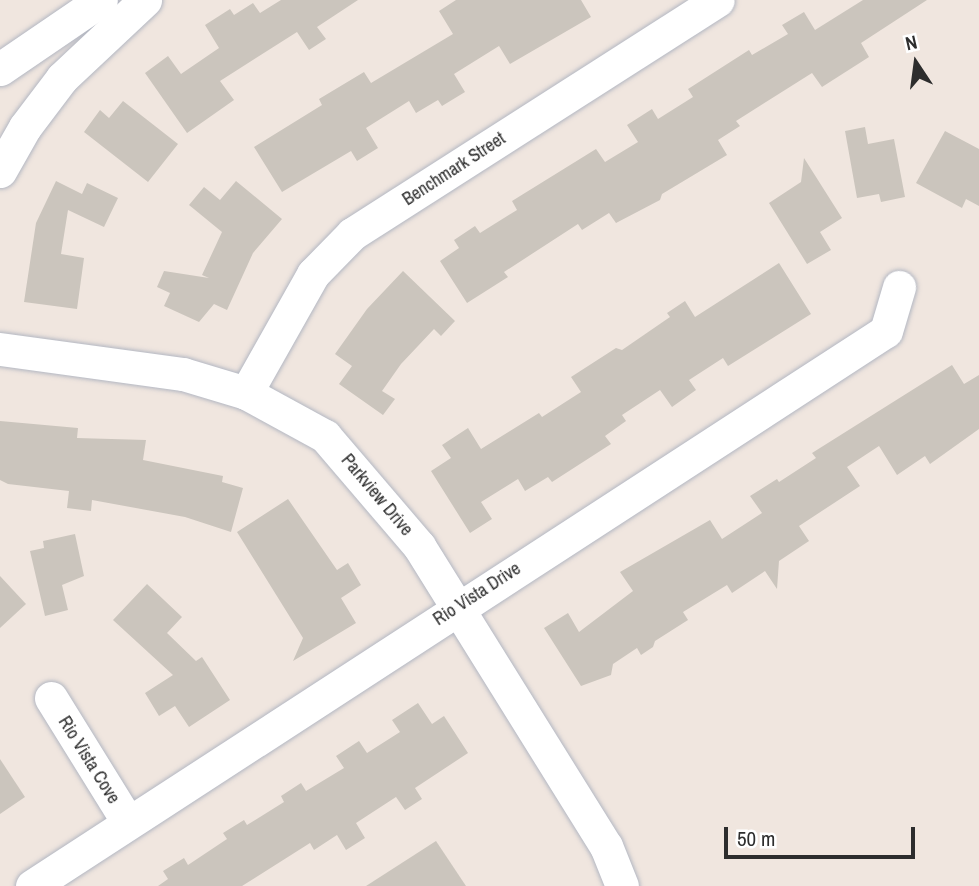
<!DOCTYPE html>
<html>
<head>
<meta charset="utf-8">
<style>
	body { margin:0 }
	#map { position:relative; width:979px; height:886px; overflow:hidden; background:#f0e6df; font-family:"Archivo Narrow",sans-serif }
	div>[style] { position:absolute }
	.building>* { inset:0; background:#cbc5bd }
	.roads { filter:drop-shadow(0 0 2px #b3b7c2) drop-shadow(0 0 2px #b3b7c2) }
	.minor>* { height:33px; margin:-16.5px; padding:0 16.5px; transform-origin:16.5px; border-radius:16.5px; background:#fff }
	span { translate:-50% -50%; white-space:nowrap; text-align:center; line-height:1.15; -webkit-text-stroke:5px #fff; paint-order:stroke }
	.street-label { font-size:18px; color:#2d2d2d }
	.north { position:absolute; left:881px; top:28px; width:70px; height:70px; -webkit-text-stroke:5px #fff; paint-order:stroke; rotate:347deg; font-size:19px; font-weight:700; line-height:28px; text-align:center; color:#2d2d2d }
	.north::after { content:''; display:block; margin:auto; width:24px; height:32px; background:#2d2d2d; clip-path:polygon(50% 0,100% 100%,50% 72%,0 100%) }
	.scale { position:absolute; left:724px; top:827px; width:191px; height:32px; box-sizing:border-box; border:4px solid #2d2d2d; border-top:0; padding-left:9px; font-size:21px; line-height:24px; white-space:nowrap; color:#2d2d2d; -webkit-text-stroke:5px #fff; paint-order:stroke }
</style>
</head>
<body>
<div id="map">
	<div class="building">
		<div style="clip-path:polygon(281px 0,358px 0,317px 27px,326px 39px,309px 50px,297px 32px,220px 81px,234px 100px,187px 133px,145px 73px,168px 56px,181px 74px,219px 48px,205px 25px,230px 9px,234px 15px,253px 3px,260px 13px)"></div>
		<div style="clip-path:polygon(456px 0,581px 0,591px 17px,510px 64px,499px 46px,454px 74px,465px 92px,442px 106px,438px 100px,416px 113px,409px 101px,366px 128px,378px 148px,357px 161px,351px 151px,282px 192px,254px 147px,322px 105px,319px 99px,364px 72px,371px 83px,453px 34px,439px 11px)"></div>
		<div style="clip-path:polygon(863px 0,927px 0,861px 43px,869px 57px,822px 87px,812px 73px,736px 121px,740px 126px,718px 140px,727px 155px,662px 194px,660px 200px,616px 223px,609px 213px,582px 230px,578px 224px,504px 272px,508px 277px,467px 303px,440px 261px,459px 248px,454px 240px,475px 226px,480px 233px,517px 210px,512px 201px,596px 149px,605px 162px,638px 142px,627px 125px,652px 109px,658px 119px,693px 97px,688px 89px,749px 50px,752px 55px,788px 34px,782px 25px,804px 12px,815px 30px)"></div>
		<div style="clip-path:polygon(123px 101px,178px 144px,148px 182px,84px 132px,100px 110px,109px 118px)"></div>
		<div style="clip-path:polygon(865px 127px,868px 144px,894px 139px,905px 197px,881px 202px,879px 194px,857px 198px,845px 131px)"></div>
		<div style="clip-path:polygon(945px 131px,979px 149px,979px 206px,966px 199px,962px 208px,916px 183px)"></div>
		<div style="clip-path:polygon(804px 158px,842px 218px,820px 232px,831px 250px,807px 264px,769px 203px,801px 182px)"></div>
		<div style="clip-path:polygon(56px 181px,82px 194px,87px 183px,118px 198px,104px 227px,68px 210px,61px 254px,84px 258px,77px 309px,24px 302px,36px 223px)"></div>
		<div style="clip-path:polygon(236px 181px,282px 219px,253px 253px,227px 310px,214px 304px,199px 322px,164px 306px,170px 293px,157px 287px,164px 271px,209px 278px,202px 275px,222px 232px,189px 205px,204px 187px,220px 200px)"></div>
		<div style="clip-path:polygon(779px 263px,811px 314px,728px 366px,723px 358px,689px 380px,696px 390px,672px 407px,660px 390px,622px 415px,626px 421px,605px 436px,611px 444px,552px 482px,548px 477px,525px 491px,518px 479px,481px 502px,492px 519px,470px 533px,431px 471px,451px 458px,442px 445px,468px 428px,481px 449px,539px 413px,542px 417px,581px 392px,571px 377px,616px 348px,622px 350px,670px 317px,667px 313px,685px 301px,695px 317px)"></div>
		<div style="clip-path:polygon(403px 271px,455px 321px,441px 336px,434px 329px,401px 364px,382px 391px,395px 399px,383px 415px,339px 384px,352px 366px,335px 354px,367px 309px)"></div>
		<div style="clip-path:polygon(952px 365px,964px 384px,979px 375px,979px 429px,930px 464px,925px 456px,897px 475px,879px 446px,847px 467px,860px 486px,799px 526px,809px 541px,779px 561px,777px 589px,765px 571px,732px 593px,727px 585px,683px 612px,688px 620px,655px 641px,653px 647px,641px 655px,637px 648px,613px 664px,611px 675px,581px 686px,544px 628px,568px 613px,579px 632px,633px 591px,620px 572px,710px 520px,722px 539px,762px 513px,750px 496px,777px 479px,779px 482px,816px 458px,812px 453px)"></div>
		<div style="clip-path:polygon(0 421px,78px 428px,77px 438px,146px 440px,143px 460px,223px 476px,222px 482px,243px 488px,231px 532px,185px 517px,92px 500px,91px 511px,67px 508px,69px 491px,8px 484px,0 480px)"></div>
		<div style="clip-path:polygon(288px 499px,337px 570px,348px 563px,361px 585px,341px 598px,356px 623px,293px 661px,303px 638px,237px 532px)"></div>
		<div style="clip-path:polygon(75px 534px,84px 576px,62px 585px,68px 610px,45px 616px,30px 551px,44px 548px,43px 541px)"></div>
		<div style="clip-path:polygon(0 576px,26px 604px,0 628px)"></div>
		<div style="clip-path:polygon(147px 584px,182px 617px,167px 633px,196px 661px,202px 657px,230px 700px,189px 727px,175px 706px,159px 716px,145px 693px,173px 675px,113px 620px)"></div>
		<div style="clip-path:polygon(418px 703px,432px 724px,444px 716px,468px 753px,415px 788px,422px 799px,405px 810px,396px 797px,356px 823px,365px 838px,346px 850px,337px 835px,314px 850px,310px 843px,242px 886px,158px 886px,168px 879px,163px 871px,184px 858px,188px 865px,227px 839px,223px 833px,244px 820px,247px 825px,284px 802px,281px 796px,301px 783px,306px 791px,344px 768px,336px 756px,359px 741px,367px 753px,400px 732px,392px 720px)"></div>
		<div style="clip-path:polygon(0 759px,25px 797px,0 814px)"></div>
		<div style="clip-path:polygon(436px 841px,466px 886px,366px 886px)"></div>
	</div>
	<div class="roads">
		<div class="minor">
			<div style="left:0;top:69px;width:122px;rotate:-34.3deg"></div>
			<div style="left:0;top:171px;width:51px;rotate:-60.4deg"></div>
			<div style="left:25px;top:127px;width:61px;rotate:-52.9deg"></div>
			<div style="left:62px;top:78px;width:114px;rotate:-43.2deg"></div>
			<div style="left:0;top:349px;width:185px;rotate:7.8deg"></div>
			<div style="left:183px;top:374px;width:66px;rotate:16.8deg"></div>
			<div style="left:246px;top:393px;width:90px;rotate:28.6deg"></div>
			<div style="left:325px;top:436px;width:145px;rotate:49.5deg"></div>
			<div style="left:419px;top:546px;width:354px;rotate:58.1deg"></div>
			<div style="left:606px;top:846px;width:43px;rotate:68.2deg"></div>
			<div style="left:246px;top:393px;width:137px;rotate:-60.6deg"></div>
			<div style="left:313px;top:274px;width:56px;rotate:-45.7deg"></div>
			<div style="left:352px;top:234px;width:434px;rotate:-32.6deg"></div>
			<div style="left:51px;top:698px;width:146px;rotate:58.2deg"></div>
			<div style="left:32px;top:886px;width:1018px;rotate:-33.02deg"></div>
			<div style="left:886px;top:331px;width:46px;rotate:-73.5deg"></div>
		</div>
	</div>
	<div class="street-label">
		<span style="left:454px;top:169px;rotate:-33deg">Benchmark Street</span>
		<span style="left:377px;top:495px;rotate:50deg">Parkview Drive</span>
		<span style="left:477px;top:594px;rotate:-33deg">Rio Vista Drive</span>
		<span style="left:89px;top:760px;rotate:58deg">Rio Vista Cove</span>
	</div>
	<div class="north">N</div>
	<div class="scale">50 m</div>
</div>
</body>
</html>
